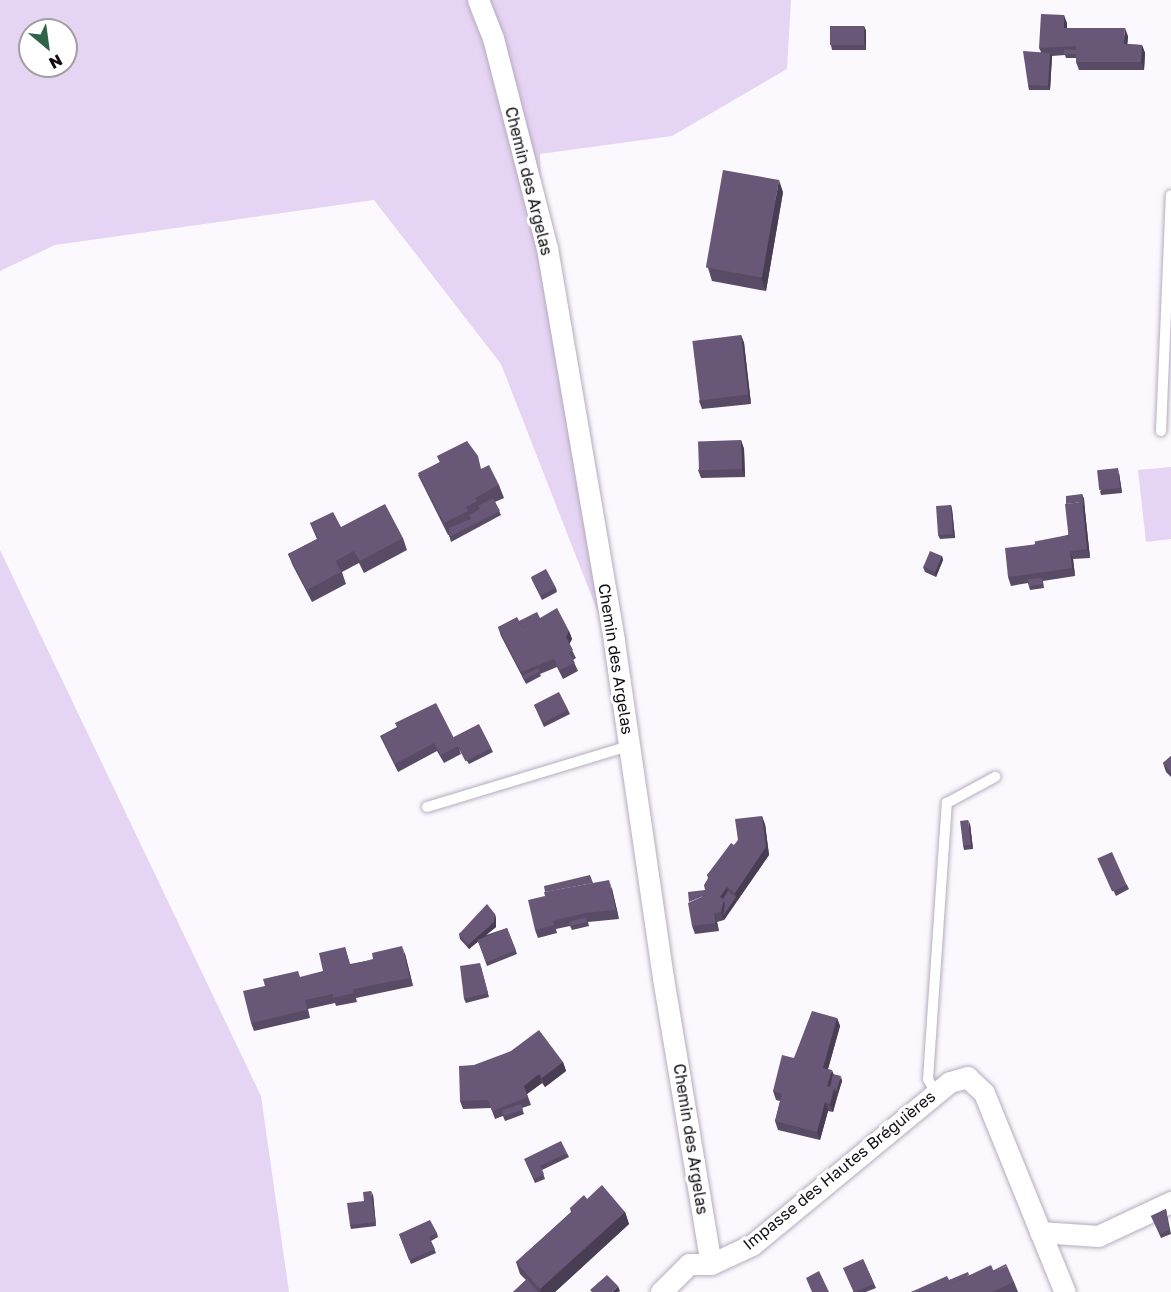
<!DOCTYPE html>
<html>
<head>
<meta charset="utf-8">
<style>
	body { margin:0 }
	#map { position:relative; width:1171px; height:1292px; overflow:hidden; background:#fbf9fd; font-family:"Golos Text",sans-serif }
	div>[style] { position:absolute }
	.green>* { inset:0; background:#e5d4f3 }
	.roads { filter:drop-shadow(0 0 2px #b6abbf) drop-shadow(0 0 2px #b6abbf) }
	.service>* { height:10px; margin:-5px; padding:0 5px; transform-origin:5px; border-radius:5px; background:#fff }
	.minor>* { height:21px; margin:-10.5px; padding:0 10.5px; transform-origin:10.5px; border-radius:10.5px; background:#fff }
	.wall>* { inset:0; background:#594b65 }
	.shaded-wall>* { inset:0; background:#493d53 }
	.building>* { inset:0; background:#685776; transform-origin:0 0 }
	span { translate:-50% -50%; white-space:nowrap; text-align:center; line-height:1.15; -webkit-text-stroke:6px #fff; paint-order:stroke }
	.street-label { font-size:16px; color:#100c13 }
	.north { position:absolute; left:18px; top:18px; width:60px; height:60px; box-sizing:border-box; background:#fff; border:2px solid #9f9ea1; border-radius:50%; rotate:151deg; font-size:16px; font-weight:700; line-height:24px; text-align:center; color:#100c13 }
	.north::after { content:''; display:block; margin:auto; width:21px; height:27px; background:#306449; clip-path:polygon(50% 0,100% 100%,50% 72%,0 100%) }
</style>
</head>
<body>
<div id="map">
	<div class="green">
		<div style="clip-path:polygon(evenodd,0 0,791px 0,787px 69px,672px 136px,540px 154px,543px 250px,627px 687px,501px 364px,374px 200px,55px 245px,0 271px,0 0,30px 30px,66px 30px,66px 66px,30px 66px,30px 30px)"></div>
		<div style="clip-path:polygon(1171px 467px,1171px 539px,1146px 542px,1138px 470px)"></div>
		<div style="clip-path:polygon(0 550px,261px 1096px,289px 1292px,0 1292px)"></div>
	</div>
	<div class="roads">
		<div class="service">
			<div style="left:1161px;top:431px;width:236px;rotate:-87.6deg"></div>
			<div style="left:427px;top:807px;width:211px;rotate:-16.8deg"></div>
			<div style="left:936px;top:1093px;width:16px;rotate:-120deg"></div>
			<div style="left:928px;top:1079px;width:277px;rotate:-86.1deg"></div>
			<div style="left:947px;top:803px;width:55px;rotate:-28.4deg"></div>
		</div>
		<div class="minor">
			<div style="left:478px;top:0;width:41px;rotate:68.5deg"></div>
			<div style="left:493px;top:38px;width:217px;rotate:75.6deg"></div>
			<div style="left:547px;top:248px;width:400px;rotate:80.3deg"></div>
			<div style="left:614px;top:642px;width:340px;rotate:81.7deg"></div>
			<div style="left:663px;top:978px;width:290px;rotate:80.5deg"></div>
			<div style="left:711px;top:1264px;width:22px;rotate:180deg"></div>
			<div style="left:689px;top:1264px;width:40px;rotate:135deg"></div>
			<div style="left:1040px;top:1232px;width:58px;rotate:3.9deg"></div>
			<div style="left:1098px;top:1236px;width:81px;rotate:-25deg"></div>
			<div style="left:711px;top:1264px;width:45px;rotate:-24.9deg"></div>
			<div style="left:752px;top:1245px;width:256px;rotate:-39.5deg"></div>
			<div style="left:950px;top:1082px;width:18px;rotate:-16deg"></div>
			<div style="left:967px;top:1077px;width:23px;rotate:43deg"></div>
			<div style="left:984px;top:1093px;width:215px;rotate:67.9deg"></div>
		</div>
	</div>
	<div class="wall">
		<div style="clip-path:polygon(1067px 23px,1067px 28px,1128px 36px,1127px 44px,1142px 45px,1145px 53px,1144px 70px,1079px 70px,1076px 62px,1076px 58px,1066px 58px,1065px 55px,1052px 56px,1050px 90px,1029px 90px,1028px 85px,1041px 52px,1039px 48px)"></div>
		<div style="clip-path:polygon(864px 26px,866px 31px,866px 50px,832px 50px,831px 45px)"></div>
		<div style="clip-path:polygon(783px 192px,766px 291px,712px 281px,708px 268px)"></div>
		<div style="clip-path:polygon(741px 335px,744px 343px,751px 404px,702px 409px,699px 401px)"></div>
		<div style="clip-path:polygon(741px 440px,744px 449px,745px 477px,701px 478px,698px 470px)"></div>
		<div style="clip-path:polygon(437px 456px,482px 469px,499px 485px,504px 498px,495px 502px,501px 515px,451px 542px,449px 535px,448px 535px,418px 475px,440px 462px)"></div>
		<div style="clip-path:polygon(1119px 473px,1122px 493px,1101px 495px,1100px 491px)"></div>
		<div style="clip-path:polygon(1082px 494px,1084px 499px,1085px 511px,1090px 558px,1073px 559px,1075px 576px,1043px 581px,1044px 588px,1030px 590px,1028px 583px,1011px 586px,1008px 577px,1035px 544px,1068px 535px)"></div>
		<div style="clip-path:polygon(951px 505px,952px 509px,955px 538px,940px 539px,938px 535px)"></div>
		<div style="clip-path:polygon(310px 523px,341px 527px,403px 538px,407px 550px,364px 573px,359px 563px,342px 572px,346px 584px,312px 602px,293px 566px,288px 554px,317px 539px)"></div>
		<div style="clip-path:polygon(942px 556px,943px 560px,936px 577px,925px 572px,923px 567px)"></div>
		<div style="clip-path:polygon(531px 578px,556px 588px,557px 592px,542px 600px)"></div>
		<div style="clip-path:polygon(540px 618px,569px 631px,572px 639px,569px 644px,576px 658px,573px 660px,578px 671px,563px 679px,557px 667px,540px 674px,541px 676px,526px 684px,501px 636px,498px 627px,519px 621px)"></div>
		<div style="clip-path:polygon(534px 705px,568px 710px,570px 714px,544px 727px)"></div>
		<div style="clip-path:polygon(395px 723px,491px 748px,493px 752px,469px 764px,459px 749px,461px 754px,444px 763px,437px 751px,398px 772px,380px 736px,397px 727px)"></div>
		<div style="clip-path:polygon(1171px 756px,1171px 777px,1166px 772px,1163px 763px)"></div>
		<div style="clip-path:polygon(765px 824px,769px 855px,724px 920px,717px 922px,719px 931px,695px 934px,692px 926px,705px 890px,708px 878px,707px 875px,734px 845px)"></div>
		<div style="clip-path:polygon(970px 824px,973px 849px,964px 850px,963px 845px)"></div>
		<div style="clip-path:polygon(1098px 859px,1127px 885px,1129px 889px,1116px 896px)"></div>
		<div style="clip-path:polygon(593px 883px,612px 889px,619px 919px,588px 922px,589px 926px,572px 930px,570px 926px,556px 929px,557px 933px,538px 938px,535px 930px,545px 896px)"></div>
		<div style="clip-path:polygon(495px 914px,496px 919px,496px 927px,486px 935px,507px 928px,517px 954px,487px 966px,478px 941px,469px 949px,460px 939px,459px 934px)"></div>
		<div style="clip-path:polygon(345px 947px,350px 964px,405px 954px,413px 986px,356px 998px,357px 1002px,336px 1006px,335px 1003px,308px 1009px,310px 1018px,254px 1031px,251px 1023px,323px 971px)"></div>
		<div style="clip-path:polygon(481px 967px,489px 997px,466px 1003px,464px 999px)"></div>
		<div style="clip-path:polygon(837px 1018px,840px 1026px,828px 1069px,833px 1074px,842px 1081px,833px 1112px,828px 1111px,820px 1140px,778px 1130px,775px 1121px,780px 1101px,776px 1100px,773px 1091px,794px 1058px)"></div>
		<div style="clip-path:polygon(563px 1062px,566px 1071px,545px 1087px,542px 1083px,527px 1094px,531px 1105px,522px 1108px,524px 1114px,505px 1121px,503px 1116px,495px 1119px,491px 1108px,463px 1109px,460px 1101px)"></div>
		<div style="clip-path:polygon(567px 1153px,569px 1157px,542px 1170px,545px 1179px,535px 1183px,526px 1163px)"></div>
		<div style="clip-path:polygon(373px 1195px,376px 1226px,351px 1229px,350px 1225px,364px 1201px)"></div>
		<div style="clip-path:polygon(587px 1199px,625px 1212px,629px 1224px,555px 1292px,513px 1292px,526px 1280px,520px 1274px,516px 1262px,571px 1212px,570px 1208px)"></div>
		<div style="clip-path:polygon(1166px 1209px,1171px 1234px,1161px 1238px,1151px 1216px)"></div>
		<div style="clip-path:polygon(437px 1233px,438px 1237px,431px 1241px,436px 1253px,411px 1264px,399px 1234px)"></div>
		<div style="clip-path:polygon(863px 1259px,876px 1288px,866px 1292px,853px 1292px)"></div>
		<div style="clip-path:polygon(993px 1270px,1014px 1282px,1018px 1292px,911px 1292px,949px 1280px)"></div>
	</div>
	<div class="shaded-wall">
		<div style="clip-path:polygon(1064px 15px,1067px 23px,1067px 36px,1064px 28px)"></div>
		<div style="clip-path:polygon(864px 26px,866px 31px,866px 50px,865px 46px)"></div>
		<div style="clip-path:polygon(1125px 28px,1128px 36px,1127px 52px,1124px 44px)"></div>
		<div style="clip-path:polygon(1142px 45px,1145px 53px,1144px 70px,1141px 62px)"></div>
		<div style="clip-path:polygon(1050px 53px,1052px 57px,1050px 90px,1048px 86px)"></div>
		<div style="clip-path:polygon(779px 180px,783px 192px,766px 291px,761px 278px)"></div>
		<div style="clip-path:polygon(741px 335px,744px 343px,751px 404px,748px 395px)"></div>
		<div style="clip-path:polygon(741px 440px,744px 449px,745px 477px,742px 469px)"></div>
		<div style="clip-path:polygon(1118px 468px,1119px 473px,1122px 493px,1120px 488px)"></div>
		<div style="clip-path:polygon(1082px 494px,1084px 499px,1085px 511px,1090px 558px,1087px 549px)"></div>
		<div style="clip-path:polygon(951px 505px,952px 509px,955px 538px,953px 534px)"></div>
		<div style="clip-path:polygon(1070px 551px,1073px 559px,1075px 576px,1072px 568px)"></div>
		<div style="clip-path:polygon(942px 556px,943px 560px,936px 577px,935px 573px)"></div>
		<div style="clip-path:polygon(569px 631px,572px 639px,569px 645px,566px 637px)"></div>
		<div style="clip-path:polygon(762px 816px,765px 824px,769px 855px,724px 920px,721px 912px,720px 897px,727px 887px,730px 896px,736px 897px,735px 893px)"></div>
		<div style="clip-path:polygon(968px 820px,970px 824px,973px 849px,971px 845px)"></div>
		<div style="clip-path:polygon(609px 880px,612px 889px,619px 919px,616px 910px)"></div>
		<div style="clip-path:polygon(714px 913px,717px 922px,719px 931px,716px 923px)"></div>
		<div style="clip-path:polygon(495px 914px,496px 919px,496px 927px,469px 949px,468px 945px)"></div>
		<div style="clip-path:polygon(402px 946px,405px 954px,413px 986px,410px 978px)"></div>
		<div style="clip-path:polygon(837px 1018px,840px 1026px,826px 1076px,823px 1068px)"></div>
		<div style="clip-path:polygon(563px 1062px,566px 1071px,545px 1087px,542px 1078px)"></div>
		<div style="clip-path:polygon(832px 1070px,835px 1078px,831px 1091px,827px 1086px)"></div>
		<div style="clip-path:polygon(539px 1074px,542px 1083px,527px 1094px,524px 1086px)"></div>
		<div style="clip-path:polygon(841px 1076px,842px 1081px,837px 1096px,836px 1092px)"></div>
		<div style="clip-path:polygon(834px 1088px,837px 1096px,833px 1112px,830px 1104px)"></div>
		<div style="clip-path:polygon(825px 1102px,828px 1111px,820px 1140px,817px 1132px)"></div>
		<div style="clip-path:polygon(371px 1191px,373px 1195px,376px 1226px,375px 1222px)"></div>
		<div style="clip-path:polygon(625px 1212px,629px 1224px,555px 1292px,541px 1292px,540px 1289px)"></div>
		<div style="clip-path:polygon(618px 1286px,620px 1291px,618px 1292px,612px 1292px)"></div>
	</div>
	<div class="building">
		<div style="clip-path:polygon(1041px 14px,1064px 15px,1064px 28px,1125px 28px,1124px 44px,1142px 45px,1141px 62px,1076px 62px,1076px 46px,1039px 48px)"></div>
		<div style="left:830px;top:26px;width:34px;height:19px"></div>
		<div style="clip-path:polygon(1064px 49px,1076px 50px,1076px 54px,1064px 54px)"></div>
		<div style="clip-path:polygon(1023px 51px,1050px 53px,1048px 86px,1028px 85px)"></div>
		<div style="left:723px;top:170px;width:57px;height:99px;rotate:10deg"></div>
		<div style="left:741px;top:335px;width:60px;height:49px;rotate:83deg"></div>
		<div style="left:741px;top:440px;width:29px;height:43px;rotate:88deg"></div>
		<div style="clip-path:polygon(467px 441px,478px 456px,481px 469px,489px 465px,499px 485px,475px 498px,477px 501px,466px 507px,468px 511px,444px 523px,418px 473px,440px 462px,437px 456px)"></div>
		<div style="left:1118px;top:468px;width:20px;height:21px;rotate:84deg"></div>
		<div style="clip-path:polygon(1082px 494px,1084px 506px,1082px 502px,1066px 504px,1066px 496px)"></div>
		<div style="clip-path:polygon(493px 498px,500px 511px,449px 537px,449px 528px,471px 519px,469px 515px,480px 509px,478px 506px)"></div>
		<div style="clip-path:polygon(1082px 502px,1087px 549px,1070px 551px,1072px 568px,1008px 577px,1005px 548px,1069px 540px,1065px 504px)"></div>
		<div style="clip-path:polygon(385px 504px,403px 538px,360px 561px,354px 551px,336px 561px,341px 572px,307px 590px,288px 554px,319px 538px,310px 523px,333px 512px,341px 527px)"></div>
		<div style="left:951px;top:505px;width:29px;height:15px;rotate:86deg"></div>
		<div style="left:1068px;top:535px;width:5px;height:34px;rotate:79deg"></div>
		<div style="left:930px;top:551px;width:13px;height:17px;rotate:23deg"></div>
		<div style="left:546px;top:569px;width:21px;height:17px;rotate:62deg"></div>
		<div style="clip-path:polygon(1042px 578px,1043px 584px,1029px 586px,1028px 579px)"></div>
		<div style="clip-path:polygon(557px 608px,569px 631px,566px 637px,573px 650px,569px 652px,575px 663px,560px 670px,554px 659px,521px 672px,498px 627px,517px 617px,523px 628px)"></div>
		<div style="clip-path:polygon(537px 612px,540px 618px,523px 628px,519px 621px)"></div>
		<div style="left:538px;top:668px;width:4px;height:18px;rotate:63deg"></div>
		<div style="left:559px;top:692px;width:20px;height:28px;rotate:63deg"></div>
		<div style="clip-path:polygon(436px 703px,458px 746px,441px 755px,434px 743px,395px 764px,381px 736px,398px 728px,395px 723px)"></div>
		<div style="left:479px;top:724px;width:27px;height:29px;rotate:63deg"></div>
		<div style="clip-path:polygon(1171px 756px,1171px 772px,1163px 763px)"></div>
		<div style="clip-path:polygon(762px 816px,766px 847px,735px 893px,727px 887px,720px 897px,724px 900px,721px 912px,714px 913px,716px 923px,692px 926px,688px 903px,706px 895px,704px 885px,710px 875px,738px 840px,735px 819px)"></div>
		<div style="left:968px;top:820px;width:25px;height:8px;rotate:83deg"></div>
		<div style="clip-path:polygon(731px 843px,734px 845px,709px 877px,707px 875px)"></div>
		<div style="left:1112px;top:852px;width:36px;height:16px;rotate:66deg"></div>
		<div style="clip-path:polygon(590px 875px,593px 883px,545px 892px,544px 886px)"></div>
		<div style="clip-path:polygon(609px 880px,616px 910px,585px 913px,553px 921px,554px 925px,535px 930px,528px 900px,545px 896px,544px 892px)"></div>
		<div style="clip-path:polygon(705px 890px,706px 895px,689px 902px,688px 892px)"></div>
		<div style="clip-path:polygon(728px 891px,736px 897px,723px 916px,725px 904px,723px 899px)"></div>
		<div style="clip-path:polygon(487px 904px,495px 914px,494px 922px,468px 945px,459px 934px)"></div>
		<div style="clip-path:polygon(586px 917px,587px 922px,570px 926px,569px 922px)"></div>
		<div style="left:507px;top:928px;width:24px;height:32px;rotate:68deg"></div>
		<div style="clip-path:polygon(402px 946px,410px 978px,353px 989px,354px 993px,333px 998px,333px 994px,305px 1000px,307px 1010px,251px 1023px,243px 991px,265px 986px,263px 979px,298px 971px,300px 977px,323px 971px,319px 953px,345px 947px,350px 965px,373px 959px,372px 953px)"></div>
		<div style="clip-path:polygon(480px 963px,488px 993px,464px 999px,460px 966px)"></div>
		<div style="clip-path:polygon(812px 1011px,837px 1018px,823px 1068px,832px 1070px,827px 1086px,834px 1088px,830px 1104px,825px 1102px,817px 1132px,775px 1121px,782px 1094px,773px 1091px,782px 1055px,794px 1058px)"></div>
		<div style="clip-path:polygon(539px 1030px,563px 1062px,542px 1078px,539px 1074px,524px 1086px,528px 1097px,492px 1111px,488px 1100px,460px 1101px,459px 1066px,474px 1065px,511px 1051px)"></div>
		<div style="clip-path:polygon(833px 1074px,841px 1076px,836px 1092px,834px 1088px,830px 1087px)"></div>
		<div style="left:521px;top:1104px;width:6px;height:20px;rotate:72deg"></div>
		<div style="clip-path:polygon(561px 1141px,567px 1153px,540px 1166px,544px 1174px,534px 1179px,524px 1159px)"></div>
		<div style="clip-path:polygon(602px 1185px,625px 1212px,540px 1289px,516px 1262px,573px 1211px,570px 1208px,584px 1195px,587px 1199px)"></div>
		<div style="clip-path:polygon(371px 1191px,375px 1222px,350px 1225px,347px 1203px,364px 1201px,363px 1192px)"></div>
		<div style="clip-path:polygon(1166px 1209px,1169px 1230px,1160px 1234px,1151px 1216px)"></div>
		<div style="clip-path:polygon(430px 1220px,437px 1233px,429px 1237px,435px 1249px,409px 1260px,399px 1234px)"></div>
		<div style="left:863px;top:1259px;width:27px;height:22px;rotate:66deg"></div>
		<div style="left:1006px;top:1264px;width:2px;height:14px;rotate:63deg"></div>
		<div style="clip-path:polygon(991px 1265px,994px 1272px,1007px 1266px,1014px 1282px,992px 1292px,911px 1292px,947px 1276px,951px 1284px)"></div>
		<div style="clip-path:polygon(819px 1271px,829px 1292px,812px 1292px,806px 1278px)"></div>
		<div style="clip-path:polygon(968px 1272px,969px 1275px,951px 1284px,949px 1280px)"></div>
		<div style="clip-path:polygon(607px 1275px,618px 1286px,612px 1292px,592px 1292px,590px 1290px)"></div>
		<div style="clip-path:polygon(527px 1279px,538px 1292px,513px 1292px)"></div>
	</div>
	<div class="street-label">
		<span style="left:529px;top:181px;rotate:76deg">Chemin des Argelas</span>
		<span style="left:616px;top:659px;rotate:81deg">Chemin des Argelas</span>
		<span style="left:691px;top:1139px;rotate:81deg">Chemin des Argelas</span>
		<span style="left:839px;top:1170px;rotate:-39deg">Impasse des Hautes Bréguières</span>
	</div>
	<div class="north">N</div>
</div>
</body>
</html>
